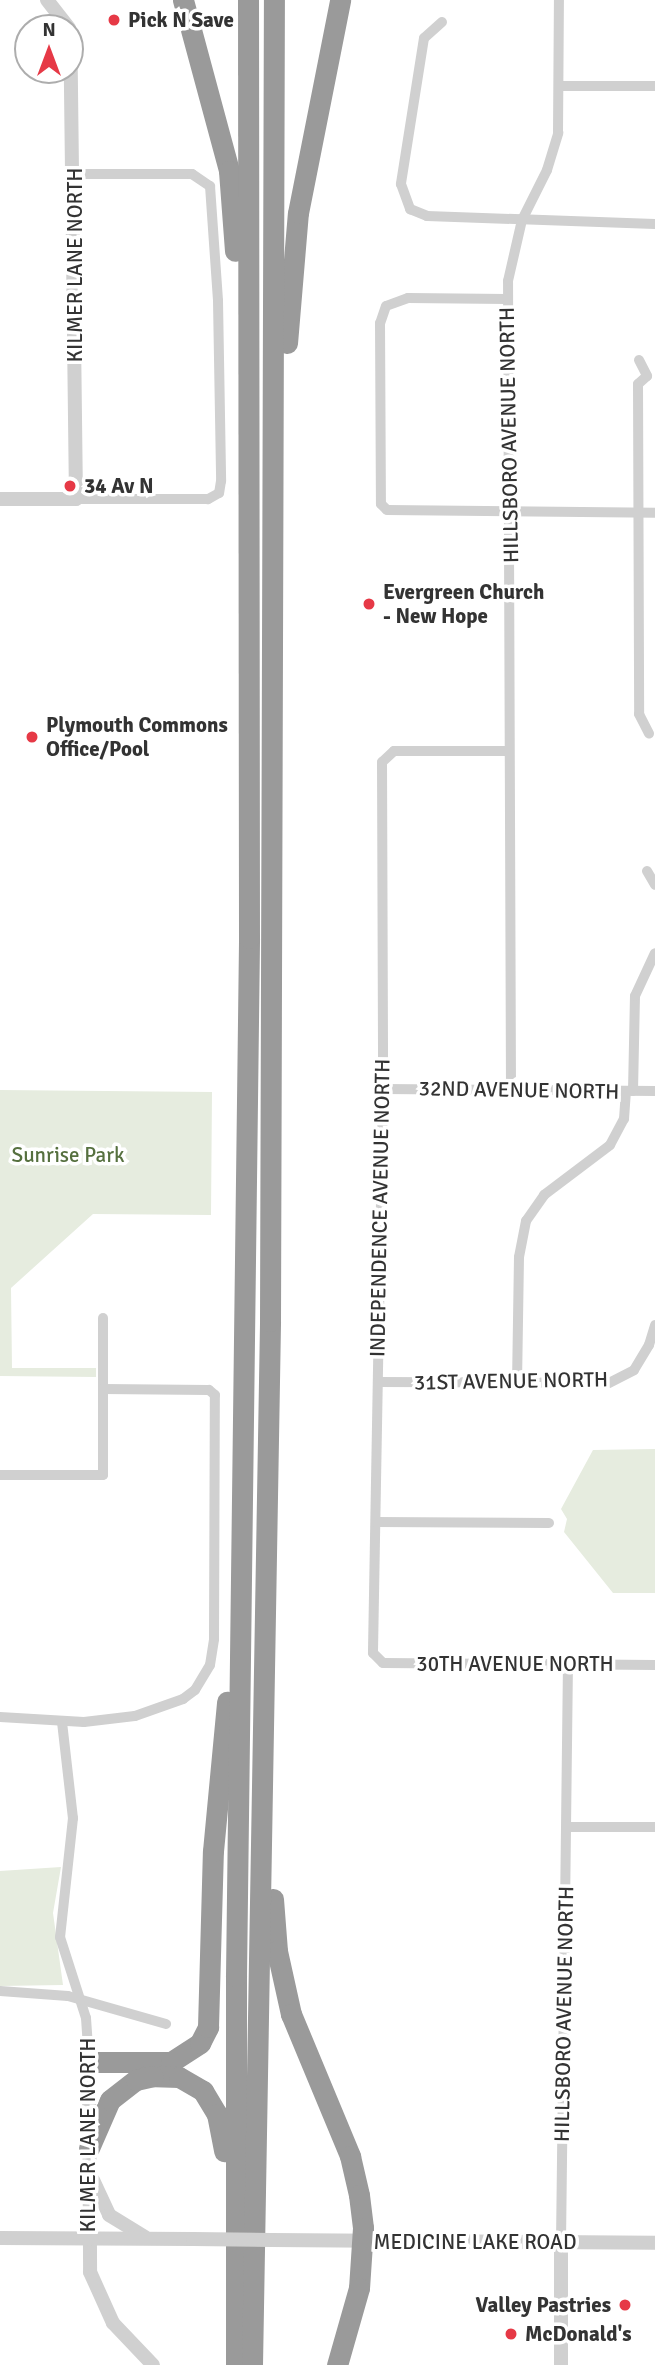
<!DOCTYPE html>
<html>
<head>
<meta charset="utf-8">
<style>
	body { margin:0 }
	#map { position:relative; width:655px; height:2365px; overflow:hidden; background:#fff; font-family:Signika,sans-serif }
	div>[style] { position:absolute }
	.green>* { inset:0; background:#e6ecdf }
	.minor>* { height:10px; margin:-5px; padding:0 5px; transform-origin:5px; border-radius:5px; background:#d0d0d0 }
	.tertiary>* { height:14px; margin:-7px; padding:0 7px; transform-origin:7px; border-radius:7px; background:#d0d0d0 }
	.motorway>* { height:21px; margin:-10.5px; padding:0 10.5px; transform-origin:10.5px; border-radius:10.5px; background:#9a9a9a }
	.tertiary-bridge>* { height:14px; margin:-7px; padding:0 7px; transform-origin:7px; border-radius:7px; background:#d0d0d0 }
	.dots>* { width:19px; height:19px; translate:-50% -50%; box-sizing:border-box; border:4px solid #fff; border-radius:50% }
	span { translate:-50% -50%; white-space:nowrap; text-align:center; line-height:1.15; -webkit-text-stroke:7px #fff; paint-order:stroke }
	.poi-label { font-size:21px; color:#333; font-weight:700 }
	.left { translate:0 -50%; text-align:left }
	.right { translate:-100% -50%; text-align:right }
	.street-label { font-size:21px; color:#333 }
	.park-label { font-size:21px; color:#56703f }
	.north { position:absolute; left:14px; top:14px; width:70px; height:70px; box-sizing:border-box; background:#fff; border:2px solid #adadad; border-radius:50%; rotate:0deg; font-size:19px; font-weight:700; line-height:28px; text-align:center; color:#333 }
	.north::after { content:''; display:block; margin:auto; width:24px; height:32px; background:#e63946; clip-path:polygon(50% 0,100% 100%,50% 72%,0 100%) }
</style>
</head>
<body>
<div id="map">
	<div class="green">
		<div style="clip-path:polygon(0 1090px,212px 1092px,211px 1215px,93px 1214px,11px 1288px,12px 1368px,96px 1368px,96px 1377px,0 1376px)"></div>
		<div style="clip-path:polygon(655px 1449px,655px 1593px,613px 1593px,564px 1532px,567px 1519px,561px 1509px,593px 1450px)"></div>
		<div style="clip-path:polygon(61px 1867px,53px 1913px,63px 1985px,0 1986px,0 1871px)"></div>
	</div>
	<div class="minor">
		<div style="left:442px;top:22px;width:24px;rotate:138deg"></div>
		<div style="left:424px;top:38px;width:148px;rotate:99deg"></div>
		<div style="left:401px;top:184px;width:27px;rotate:70deg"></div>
		<div style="left:410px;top:209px;width:18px;rotate:22deg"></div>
		<div style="left:427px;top:216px;width:228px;rotate:2deg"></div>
		<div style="left:559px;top:86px;width:96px"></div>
		<div style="left:75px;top:174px;width:117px"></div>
		<div style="left:192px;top:174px;width:22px;rotate:34deg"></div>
		<div style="left:210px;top:186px;width:115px;rotate:86deg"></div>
		<div style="left:218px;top:301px;width:180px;rotate:89deg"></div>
		<div style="left:221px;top:481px;width:12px;rotate:99deg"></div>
		<div style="left:219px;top:493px;width:13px;rotate:151deg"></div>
		<div style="left:208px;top:499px;width:132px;rotate:180deg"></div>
		<div style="left:507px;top:299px;width:99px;rotate:-179.4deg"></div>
		<div style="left:408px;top:298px;width:23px;rotate:160deg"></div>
		<div style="left:386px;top:306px;width:18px;rotate:109deg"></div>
		<div style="left:380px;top:323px;width:181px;rotate:89.7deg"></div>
		<div style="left:381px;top:504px;width:8px;rotate:45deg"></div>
		<div style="left:387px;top:510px;width:268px;rotate:0.6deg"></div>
		<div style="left:639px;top:360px;width:18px;rotate:63deg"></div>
		<div style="left:647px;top:376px;width:12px;rotate:138deg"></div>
		<div style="left:638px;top:384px;width:330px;rotate:89.8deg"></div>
		<div style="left:639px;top:714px;width:22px;rotate:63deg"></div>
		<div style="left:509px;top:751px;width:115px;rotate:180deg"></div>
		<div style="left:394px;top:751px;width:16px;rotate:137deg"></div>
		<div style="left:382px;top:762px;width:327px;rotate:89.8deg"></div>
		<div style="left:383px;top:1089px;width:564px;rotate:91.02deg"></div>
		<div style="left:373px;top:1653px;width:14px;rotate:45deg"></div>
		<div style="left:383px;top:1663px;width:272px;rotate:0.4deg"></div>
		<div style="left:647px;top:871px;width:16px;rotate:60deg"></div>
		<div style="left:383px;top:1089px;width:272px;rotate:0.4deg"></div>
		<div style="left:511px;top:1090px;width:809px;rotate:-90.21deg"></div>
		<div style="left:508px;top:281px;width:63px;rotate:-77.1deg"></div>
		<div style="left:522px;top:220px;width:56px;rotate:-63.4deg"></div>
		<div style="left:547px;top:170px;width:39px;rotate:-73deg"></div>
		<div style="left:558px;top:133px;width:133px;rotate:-89.6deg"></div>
		<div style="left:633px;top:1091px;width:95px;rotate:-88.8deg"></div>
		<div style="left:635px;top:996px;width:47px;rotate:-65.1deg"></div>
		<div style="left:378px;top:1382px;width:231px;rotate:0.2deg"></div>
		<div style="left:609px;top:1383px;width:28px;rotate:-27deg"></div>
		<div style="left:634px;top:1370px;width:29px;rotate:-59deg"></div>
		<div style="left:649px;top:1345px;width:21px;rotate:-73deg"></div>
		<div style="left:517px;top:1384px;width:127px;rotate:-89.1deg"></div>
		<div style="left:519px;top:1257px;width:37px;rotate:-79deg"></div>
		<div style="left:526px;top:1221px;width:32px;rotate:-55deg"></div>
		<div style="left:544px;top:1195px;width:83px;rotate:-37.1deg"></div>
		<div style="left:610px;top:1145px;width:30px;rotate:-62deg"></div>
		<div style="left:624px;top:1119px;width:28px;rotate:-86deg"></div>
		<div style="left:0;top:1475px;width:103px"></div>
		<div style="left:103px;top:1475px;width:157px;rotate:-90deg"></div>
		<div style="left:376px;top:1522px;width:173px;rotate:0.3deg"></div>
		<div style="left:0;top:1717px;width:84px;rotate:3.4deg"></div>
		<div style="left:84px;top:1722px;width:51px;rotate:-6.7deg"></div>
		<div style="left:135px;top:1716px;width:51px;rotate:-19.5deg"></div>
		<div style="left:183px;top:1699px;width:15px;rotate:-37deg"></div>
		<div style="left:195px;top:1690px;width:29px;rotate:-59deg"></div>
		<div style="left:210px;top:1665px;width:26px;rotate:-81deg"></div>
		<div style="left:214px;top:1639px;width:244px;rotate:-89.8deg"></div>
		<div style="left:215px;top:1395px;width:8px;rotate:-140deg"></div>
		<div style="left:209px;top:1390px;width:106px;rotate:-179.5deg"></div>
		<div style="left:62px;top:1722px;width:97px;rotate:83.5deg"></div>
		<div style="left:73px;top:1818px;width:120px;rotate:96.2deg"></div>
		<div style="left:60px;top:1937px;width:85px;rotate:72.2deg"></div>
		<div style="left:86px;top:2018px;width:44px;rotate:86.1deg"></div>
		<div style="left:566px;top:1827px;width:89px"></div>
		<div style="left:0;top:1991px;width:68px;rotate:4.2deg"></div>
		<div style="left:68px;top:1996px;width:102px;rotate:15.9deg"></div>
		<div style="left:561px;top:2243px;width:579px;rotate:-89.31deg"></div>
	</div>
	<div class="tertiary">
		<div style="left:47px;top:0;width:36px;rotate:52deg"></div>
		<div style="left:0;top:499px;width:76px"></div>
		<div style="left:76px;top:499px;width:467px;rotate:-90.7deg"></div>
		<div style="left:89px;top:2062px;width:210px;rotate:89.7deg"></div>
		<div style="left:90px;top:2272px;width:56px;rotate:65.7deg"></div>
		<div style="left:113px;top:2323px;width:58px;rotate:46.4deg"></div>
		<div style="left:93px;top:2180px;width:38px;rotate:65deg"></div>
		<div style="left:109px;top:2215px;width:42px;rotate:31.4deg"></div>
		<div style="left:0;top:2238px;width:193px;rotate:0.3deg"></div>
		<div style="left:271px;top:2240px;width:384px;rotate:0.4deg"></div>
		<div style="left:561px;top:2365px;width:122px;rotate:-90deg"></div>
	</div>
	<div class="motorway">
		<div style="left:183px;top:0;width:177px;rotate:74.9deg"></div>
		<div style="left:229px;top:171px;width:80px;rotate:85.7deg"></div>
		<div style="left:287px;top:343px;width:130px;rotate:-85.2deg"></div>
		<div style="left:298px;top:213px;width:217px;rotate:-78.8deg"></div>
		<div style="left:273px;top:1899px;width:52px;rotate:85.6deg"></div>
		<div style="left:277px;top:1951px;width:65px;rotate:77.5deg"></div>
		<div style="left:291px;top:2014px;width:154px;rotate:67.4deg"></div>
		<div style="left:350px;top:2156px;width:40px;rotate:77deg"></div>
		<div style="left:359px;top:2195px;width:33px;rotate:83deg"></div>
		<div style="left:363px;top:2228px;width:60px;rotate:93.8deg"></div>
		<div style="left:359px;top:2288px;width:80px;rotate:105.9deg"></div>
		<div style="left:89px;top:2062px;width:82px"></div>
		<div style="left:171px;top:2062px;width:35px;rotate:-33deg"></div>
		<div style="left:200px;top:2043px;width:18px;rotate:-63deg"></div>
		<div style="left:208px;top:2027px;width:176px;rotate:-88.4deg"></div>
		<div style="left:213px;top:1851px;width:150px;rotate:-84.6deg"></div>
		<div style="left:147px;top:2076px;width:32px;rotate:2deg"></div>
		<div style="left:179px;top:2077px;width:28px;rotate:30deg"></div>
		<div style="left:203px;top:2091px;width:27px;rotate:59deg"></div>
		<div style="left:217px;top:2114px;width:38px;rotate:79deg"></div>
		<div style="left:89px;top:2148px;width:52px;rotate:-66.4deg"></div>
		<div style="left:110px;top:2100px;width:33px;rotate:-38deg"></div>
		<div style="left:136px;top:2080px;width:17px;rotate:-13deg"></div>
		<div style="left:236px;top:2365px;width:389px;rotate:-90deg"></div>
		<div style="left:236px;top:1976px;width:1038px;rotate:-89.28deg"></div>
		<div style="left:249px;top:938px;width:938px;rotate:-90.06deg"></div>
		<div style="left:252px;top:2365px;width:1044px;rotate:-89.01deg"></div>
		<div style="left:270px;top:1321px;width:1321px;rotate:-89.83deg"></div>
	</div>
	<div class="tertiary-bridge">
		<div style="left:193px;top:2239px;width:78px;rotate:0.7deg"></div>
	</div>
	<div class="dots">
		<div style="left:114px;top:20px;background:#e63946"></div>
		<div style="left:70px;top:486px;background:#e63946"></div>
		<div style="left:369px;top:604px;background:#e63946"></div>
		<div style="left:32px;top:737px;background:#e63946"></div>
		<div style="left:625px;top:2305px;background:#e63946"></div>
		<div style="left:511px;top:2334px;background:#e63946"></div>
	</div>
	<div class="poi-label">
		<span class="left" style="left:128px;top:20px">Pick N Save</span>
		<span class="left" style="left:84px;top:486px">34 Av N</span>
		<span class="left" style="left:383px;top:604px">Evergreen Church<br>- New Hope</span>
		<span class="left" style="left:46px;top:737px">Plymouth Commons<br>Office/Pool</span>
		<span class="right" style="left:611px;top:2305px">Valley Pastries</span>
		<span class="left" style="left:525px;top:2334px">McDonald's</span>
	</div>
	<div class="street-label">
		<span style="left:75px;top:265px;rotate:-90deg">KILMER LANE NORTH</span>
		<span style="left:509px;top:435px;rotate:-91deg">HILLSBORO AVENUE NORTH</span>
		<span style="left:519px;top:1090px;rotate:1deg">32ND AVENUE NORTH</span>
		<span style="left:380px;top:1208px;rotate:-89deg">INDEPENDENCE AVENUE NORTH</span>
		<span style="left:511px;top:1381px;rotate:-1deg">31ST AVENUE NORTH</span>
		<span style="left:515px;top:1664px">30TH AVENUE NORTH</span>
		<span style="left:564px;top:2014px;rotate:-89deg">HILLSBORO AVENUE NORTH</span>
		<span style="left:88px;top:2135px;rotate:-90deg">KILMER LANE NORTH</span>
		<span style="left:475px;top:2242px">MEDICINE LAKE ROAD</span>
	</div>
	<div class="park-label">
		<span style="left:68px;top:1155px">Sunrise Park</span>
	</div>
	<div class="north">N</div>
</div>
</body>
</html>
